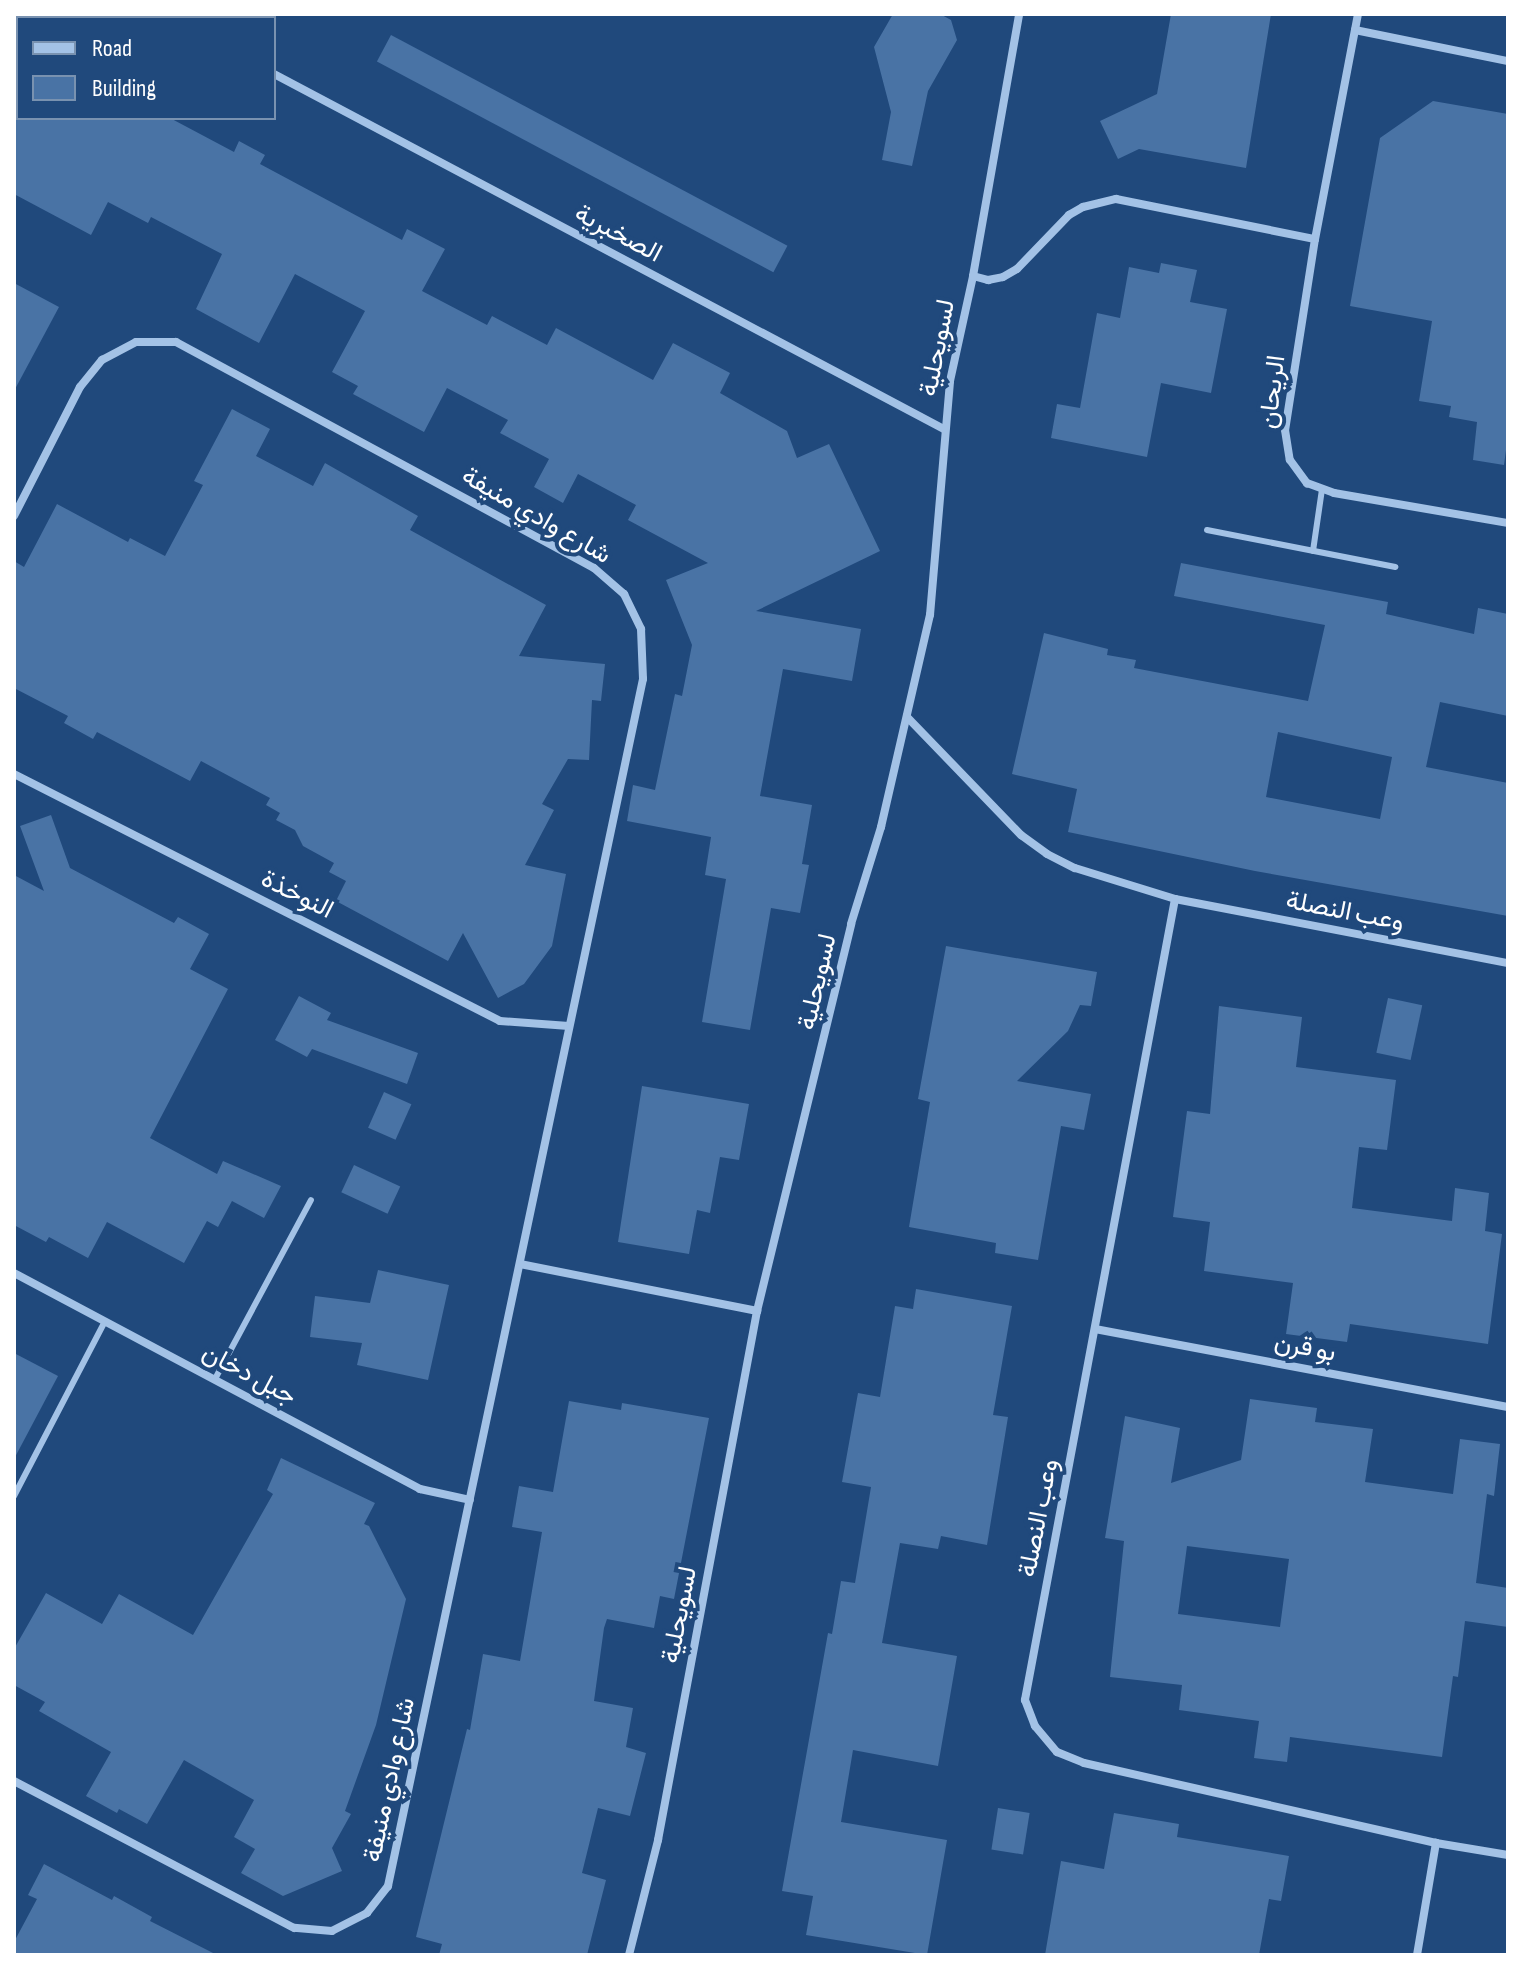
<!DOCTYPE html>
<html>
<head>
<meta charset="utf-8">
<style>
	body { margin:0 }
	#map { position:relative; width:1522px; height:1969px; overflow:hidden; background:#20497c; font-family:"Sofia Sans Condensed",Vazirmatn,sans-serif }
	div>[style] { position:absolute }
	.building>* { inset:0; background:#4973a5; transform-origin:0 0 }
	.lane>* { height:6px; margin:-3px; padding:0 3px; transform-origin:3px; border-radius:3px; background:#a3c2e6 }
	.street>* { height:8px; margin:-4px; padding:0 4px; transform-origin:4px; border-radius:4px; background:#a3c2e6 }
	span { translate:-50% -50%; white-space:nowrap; text-align:center; line-height:1.15; -webkit-text-stroke:8px #20497c; paint-order:stroke }
	.street-label { font-size:26px; color:#fff }
	.frame { position:absolute; inset:0; border:16px solid #fff; pointer-events:none }
	.legend { position:absolute; left:16px; top:16px; width:260px; height:104px; box-sizing:border-box; background:#20497c; border:2px solid #7992b0; margin:0; padding:10px 14px; list-style:none; font-size:24px; color:#fff }
	.legend li { display:flex; align-items:center; gap:16px; height:40px }
	.legend b { width:40px; border:2px solid #7992b0 }
</style>
</head>
<body>
<div id="map">
	<div class="building">
		<div style="clip-path:polygon(893px 14px,940px 14px,951px 20px,957px 40px,928px 91px,912px 166px,882px 160px,891px 112px,874px 47px)"></div>
		<div style="clip-path:polygon(1171px 14px,1271px 14px,1246px 168px,1139px 149px,1118px 159px,1100px 121px,1157px 94px)"></div>
		<div style="left:391px;top:35px;width:449px;height:30px;rotate:28deg"></div>
		<div style="clip-path:polygon(1433px 101px,1508px 114px,1508px 435px,1504px 465px,1473px 460px,1477px 422px,1449px 417px,1451px 406px,1419px 401px,1432px 321px,1350px 306px,1380px 138px)"></div>
		<div style="clip-path:polygon(14px 118px,170px 118px,234px 152px,239px 141px,265px 155px,260px 164px,402px 240px,407px 229px,445px 249px,422px 291px,487px 325px,492px 316px,547px 345px,556px 328px,653px 380px,673px 343px,730px 373px,720px 393px,787px 431px,797px 458px,829px 444px,880px 551px,756px 611px,861px 629px,852px 681px,783px 669px,760px 796px,812px 805px,802px 864px,809px 865px,800px 913px,771px 908px,750px 1030px,702px 1022px,726px 879px,705px 875px,711px 837px,627px 821px,633px 785px,655px 790px,675px 694px,682px 696px,692px 645px,666px 580px,708px 563px,628px 520px,636px 505px,578px 474px,563px 503px,534px 487px,549px 459px,500px 433px,508px 420px,447px 388px,424px 432px,353px 394px,358px 386px,332px 372px,365px 311px,295px 274px,259px 343px,196px 309px,222px 254px,151px 217px,148px 223px,108px 202px,91px 235px,14px 194px)"></div>
		<div style="clip-path:polygon(1161px 263px,1197px 270px,1190px 302px,1227px 309px,1211px 393px,1161px 383px,1147px 457px,1051px 438px,1057px 404px,1080px 408px,1097px 313px,1120px 318px,1129px 267px,1159px 273px)"></div>
		<div style="clip-path:polygon(14px 283px,59px 307px,14px 391px)"></div>
		<div style="clip-path:polygon(232px 409px,270px 429px,256px 456px,313px 486px,325px 463px,418px 516px,410px 530px,546px 605px,519px 656px,605px 664px,601px 701px,592px 700px,589px 760px,568px 759px,542px 804px,554px 810px,525px 865px,566px 874px,552px 946px,524px 984px,498px 998px,463px 933px,448px 961px,336px 901px,346px 881px,329px 872px,334px 863px,303px 846px,295px 830px,276px 820px,280px 813px,266px 805px,270px 798px,201px 761px,190px 781px,97px 732px,93px 739px,64px 723px,68px 716px,14px 688px,14px 561px,24px 567px,57px 504px,128px 542px,130px 538px,165px 556px,203px 485px,194px 481px)"></div>
		<div style="clip-path:polygon(evenodd,1181px 563px,1388px 602px,1386px 614px,1474px 634px,1478px 608px,1508px 614px,1508px 716px,1440px 702px,1426px 767px,1508px 783px,1508px 916px,1255px 871px,1068px 832px,1077px 789px,1012px 774px,1044px 633px,1108px 649px,1107px 655px,1136px 660px,1134px 668px,1308px 701px,1325px 625px,1174px 596px,1181px 563px,1278px 732px,1392px 757px,1380px 819px,1266px 797px,1278px 732px)"></div>
		<div style="clip-path:polygon(51px 815px,70px 868px,174px 923px,178px 917px,209px 934px,190px 969px,228px 989px,150px 1138px,217px 1174px,223px 1161px,281px 1186px,264px 1218px,232px 1201px,218px 1227px,207px 1221px,184px 1263px,107px 1222px,88px 1258px,49px 1237px,46px 1242px,14px 1225px,14px 875px,44px 891px,20px 826px)"></div>
		<div style="clip-path:polygon(946px 946px,1097px 972px,1091px 1006px,1080px 1005px,1068px 1031px,1017px 1081px,1091px 1094px,1084px 1130px,1061px 1126px,1038px 1260px,995px 1253px,996px 1243px,909px 1227px,930px 1102px,918px 1099px)"></div>
		<div style="clip-path:polygon(299px 996px,331px 1013px,327px 1020px,418px 1053px,407px 1084px,312px 1049px,307px 1057px,275px 1040px)"></div>
		<div style="left:1388px;top:998px;width:35px;height:56px;rotate:12deg"></div>
		<div style="clip-path:polygon(1219px 1006px,1302px 1017px,1296px 1067px,1396px 1080px,1387px 1150px,1359px 1147px,1352px 1208px,1452px 1221px,1455px 1188px,1489px 1193px,1485px 1231px,1502px 1234px,1488px 1344px,1350px 1324px,1347px 1342px,1286px 1334px,1293px 1283px,1204px 1271px,1210px 1222px,1173px 1217px,1187px 1111px,1210px 1114px)"></div>
		<div style="clip-path:polygon(642px 1086px,749px 1104px,739px 1160px,720px 1157px,710px 1213px,697px 1210px,689px 1254px,618px 1242px)"></div>
		<div style="left:384px;top:1092px;width:30px;height:39px;rotate:24deg"></div>
		<div style="left:354px;top:1165px;width:51px;height:30px;rotate:25deg"></div>
		<div style="clip-path:polygon(378px 1270px,449px 1285px,428px 1380px,357px 1365px,362px 1343px,310px 1337px,315px 1296px,370px 1303px)"></div>
		<div style="clip-path:polygon(916px 1289px,1012px 1306px,993px 1415px,1008px 1417px,987px 1545px,941px 1536px,938px 1549px,900px 1543px,882px 1643px,957px 1656px,938px 1766px,853px 1750px,841px 1822px,947px 1840px,927px 1955px,806px 1935px,813px 1896px,782px 1891px,828px 1633px,832px 1634px,841px 1581px,855px 1583px,871px 1487px,842px 1482px,858px 1393px,880px 1397px,895px 1306px,913px 1309px)"></div>
		<div style="clip-path:polygon(14px 1353px,58px 1376px,14px 1459px)"></div>
		<div style="clip-path:polygon(evenodd,1250px 1399px,1317px 1408px,1315px 1422px,1373px 1429px,1365px 1482px,1453px 1494px,1460px 1439px,1500px 1444px,1494px 1496px,1487px 1494px,1476px 1583px,1508px 1588px,1508px 1627px,1465px 1621px,1458px 1677px,1453px 1676px,1442px 1757px,1290px 1737px,1287px 1762px,1254px 1758px,1259px 1721px,1179px 1710px,1182px 1685px,1110px 1677px,1124px 1541px,1105px 1538px,1125px 1416px,1180px 1428px,1171px 1483px,1241px 1460px,1250px 1399px,1187px 1546px,1289px 1559px,1280px 1627px,1178px 1614px,1187px 1546px)"></div>
		<div style="clip-path:polygon(569px 1401px,621px 1410px,622px 1403px,709px 1418px,674px 1599px,660px 1596px,654px 1628px,607px 1619px,604px 1628px,594px 1701px,633px 1708px,626px 1747px,646px 1753px,630px 1816px,598px 1808px,582px 1873px,606px 1880px,587px 1955px,439px 1955px,442px 1944px,416px 1937px,467px 1729px,470px 1730px,483px 1654px,520px 1661px,542px 1532px,512px 1527px,519px 1486px,553px 1492px)"></div>
		<div style="clip-path:polygon(281px 1458px,375px 1503px,364px 1524px,369px 1526px,406px 1599px,376px 1725px,345px 1811px,351px 1814px,332px 1848px,342px 1871px,283px 1896px,241px 1873px,255px 1849px,234px 1837px,254px 1800px,184px 1760px,147px 1824px,119px 1809px,117px 1813px,86px 1796px,111px 1752px,39px 1711px,45px 1702px,14px 1685px,14px 1649px,46px 1593px,102px 1624px,119px 1594px,193px 1635px,273px 1494px,267px 1490px)"></div>
		<div style="left:998px;top:1808px;width:32px;height:42px;rotate:9deg"></div>
		<div style="clip-path:polygon(1114px 1813px,1179px 1824px,1177px 1837px,1289px 1856px,1281px 1901px,1269px 1899px,1259px 1955px,1045px 1955px,1061px 1861px,1104px 1869px)"></div>
		<div style="clip-path:polygon(44px 1864px,112px 1900px,114px 1896px,152px 1917px,150px 1921px,217px 1955px,14px 1955px,14px 1942px,37px 1899px,28px 1895px)"></div>
	</div>
	<div class="lane">
		<div style="left:1207px;top:530px;width:192px;rotate:11.1deg"></div>
		<div style="left:1313px;top:551px;width:63px;rotate:-81.7deg"></div>
		<div style="left:215px;top:1379px;width:203px;rotate:-61.8deg"></div>
		<div style="left:14px;top:1496px;width:197px;rotate:-62.5deg"></div>
	</div>
	<div class="street">
		<div style="left:154px;top:14px;width:9px;rotate:27deg"></div>
		<div style="left:1358px;top:14px;width:229px;rotate:100.8deg"></div>
		<div style="left:1315px;top:239px;width:193px;rotate:98.9deg"></div>
		<div style="left:1285px;top:430px;width:30px;rotate:81deg"></div>
		<div style="left:1290px;top:460px;width:29px;rotate:54deg"></div>
		<div style="left:1307px;top:483px;width:29px;rotate:20deg"></div>
		<div style="left:1334px;top:493px;width:177px;rotate:9.8deg"></div>
		<div style="left:1355px;top:30px;width:156px;rotate:11.5deg"></div>
		<div style="left:274px;top:74px;width:758px;rotate:27.92deg"></div>
		<div style="left:973px;top:276px;width:16px;rotate:15deg"></div>
		<div style="left:988px;top:280px;width:15px;rotate:-11deg"></div>
		<div style="left:1003px;top:277px;width:16px;rotate:-30deg"></div>
		<div style="left:1017px;top:269px;width:75px;rotate:-46.1deg"></div>
		<div style="left:1069px;top:215px;width:16px;rotate:-30deg"></div>
		<div style="left:1083px;top:207px;width:34px;rotate:-14deg"></div>
		<div style="left:1116px;top:199px;width:203px;rotate:11.4deg"></div>
		<div style="left:14px;top:516px;width:145px;rotate:-62.9deg"></div>
		<div style="left:80px;top:387px;width:35px;rotate:-51deg"></div>
		<div style="left:102px;top:360px;width:38px;rotate:-28deg"></div>
		<div style="left:136px;top:342px;width:40px"></div>
		<div style="left:176px;top:342px;width:475px;rotate:28.4deg"></div>
		<div style="left:594px;top:568px;width:40px;rotate:41deg"></div>
		<div style="left:624px;top:594px;width:39px;rotate:64deg"></div>
		<div style="left:641px;top:629px;width:50px;rotate:87.7deg"></div>
		<div style="left:643px;top:679px;width:1234px;rotate:101.93deg"></div>
		<div style="left:388px;top:1886px;width:34px;rotate:128deg"></div>
		<div style="left:367px;top:1913px;width:39px;rotate:153deg"></div>
		<div style="left:332px;top:1931px;width:38px;rotate:-175deg"></div>
		<div style="left:294px;top:1928px;width:316px;rotate:-152.3deg"></div>
		<div style="left:908px;top:718px;width:163px;rotate:46deg"></div>
		<div style="left:1021px;top:835px;width:32px;rotate:36deg"></div>
		<div style="left:1047px;top:854px;width:31px;rotate:27deg"></div>
		<div style="left:1075px;top:868px;width:105px;rotate:17.2deg"></div>
		<div style="left:1175px;top:899px;width:339px;rotate:10.9deg"></div>
		<div style="left:14px;top:774px;width:545px;rotate:26.94deg"></div>
		<div style="left:500px;top:1021px;width:69px;rotate:4.1deg"></div>
		<div style="left:1175px;top:899px;width:815px;rotate:100.61deg"></div>
		<div style="left:1025px;top:1700px;width:28px;rotate:69deg"></div>
		<div style="left:1035px;top:1726px;width:34px;rotate:50deg"></div>
		<div style="left:1057px;top:1752px;width:29px;rotate:22deg"></div>
		<div style="left:1084px;top:1763px;width:361px;rotate:12.8deg"></div>
		<div style="left:1436px;top:1843px;width:73px;rotate:9.5deg"></div>
		<div style="left:520px;top:1264px;width:242px;rotate:11.2deg"></div>
		<div style="left:14px;top:1273px;width:460px;rotate:28deg"></div>
		<div style="left:420px;top:1489px;width:51px;rotate:12.4deg"></div>
		<div style="left:1095px;top:1329px;width:420px;rotate:10.7deg"></div>
		<div style="left:629px;top:1955px;width:119px;rotate:-75.8deg"></div>
		<div style="left:658px;top:1840px;width:538px;rotate:-79.4deg"></div>
		<div style="left:757px;top:1311px;width:398px;rotate:-76.3deg"></div>
		<div style="left:851px;top:924px;width:102px;rotate:-72.8deg"></div>
		<div style="left:881px;top:827px;width:218px;rotate:-77deg"></div>
		<div style="left:930px;top:615px;width:235px;rotate:-85.1deg"></div>
		<div style="left:950px;top:381px;width:107px;rotate:-77.6deg"></div>
		<div style="left:973px;top:276px;width:266px;rotate:-80deg"></div>
		<div style="left:1417px;top:1955px;width:114px;rotate:-80.4deg"></div>
	</div>
	<div class="street-label">
		<span style="left:618px;top:234px;rotate:28deg">الصخبرية</span>
		<span style="left:938px;top:348px;rotate:-79deg">لسويحلية</span>
		<span style="left:1273px;top:392px;rotate:-83deg">الريحان</span>
		<span style="left:536px;top:516px;rotate:30deg">شارع وادي منيفة</span>
		<span style="left:297px;top:895px;rotate:27deg">النوخذة</span>
		<span style="left:1345px;top:912px;rotate:11deg">وعب النصلة</span>
		<span style="left:818px;top:982px;rotate:-77deg">لسويحلية</span>
		<span style="left:1305px;top:1348px;rotate:11deg">بو قرن</span>
		<span style="left:249px;top:1375px;rotate:28deg">جبل دخان</span>
		<span style="left:1039px;top:1518px;rotate:-79deg">وعب النصلة</span>
		<span style="left:680px;top:1615px;rotate:-79deg">لسويحلية</span>
		<span style="left:390px;top:1780px;rotate:-78deg">شارع وادي منيفة</span>
	</div>
	<div class="frame"></div>
	<ul class="legend">
	<li><b style="height:10px;background:#a3c2e6"></b>Road</li>
	<li><b style="height:22px;background:#4973a5"></b>Building</li>
	</ul>
</div>
</body>
</html>
